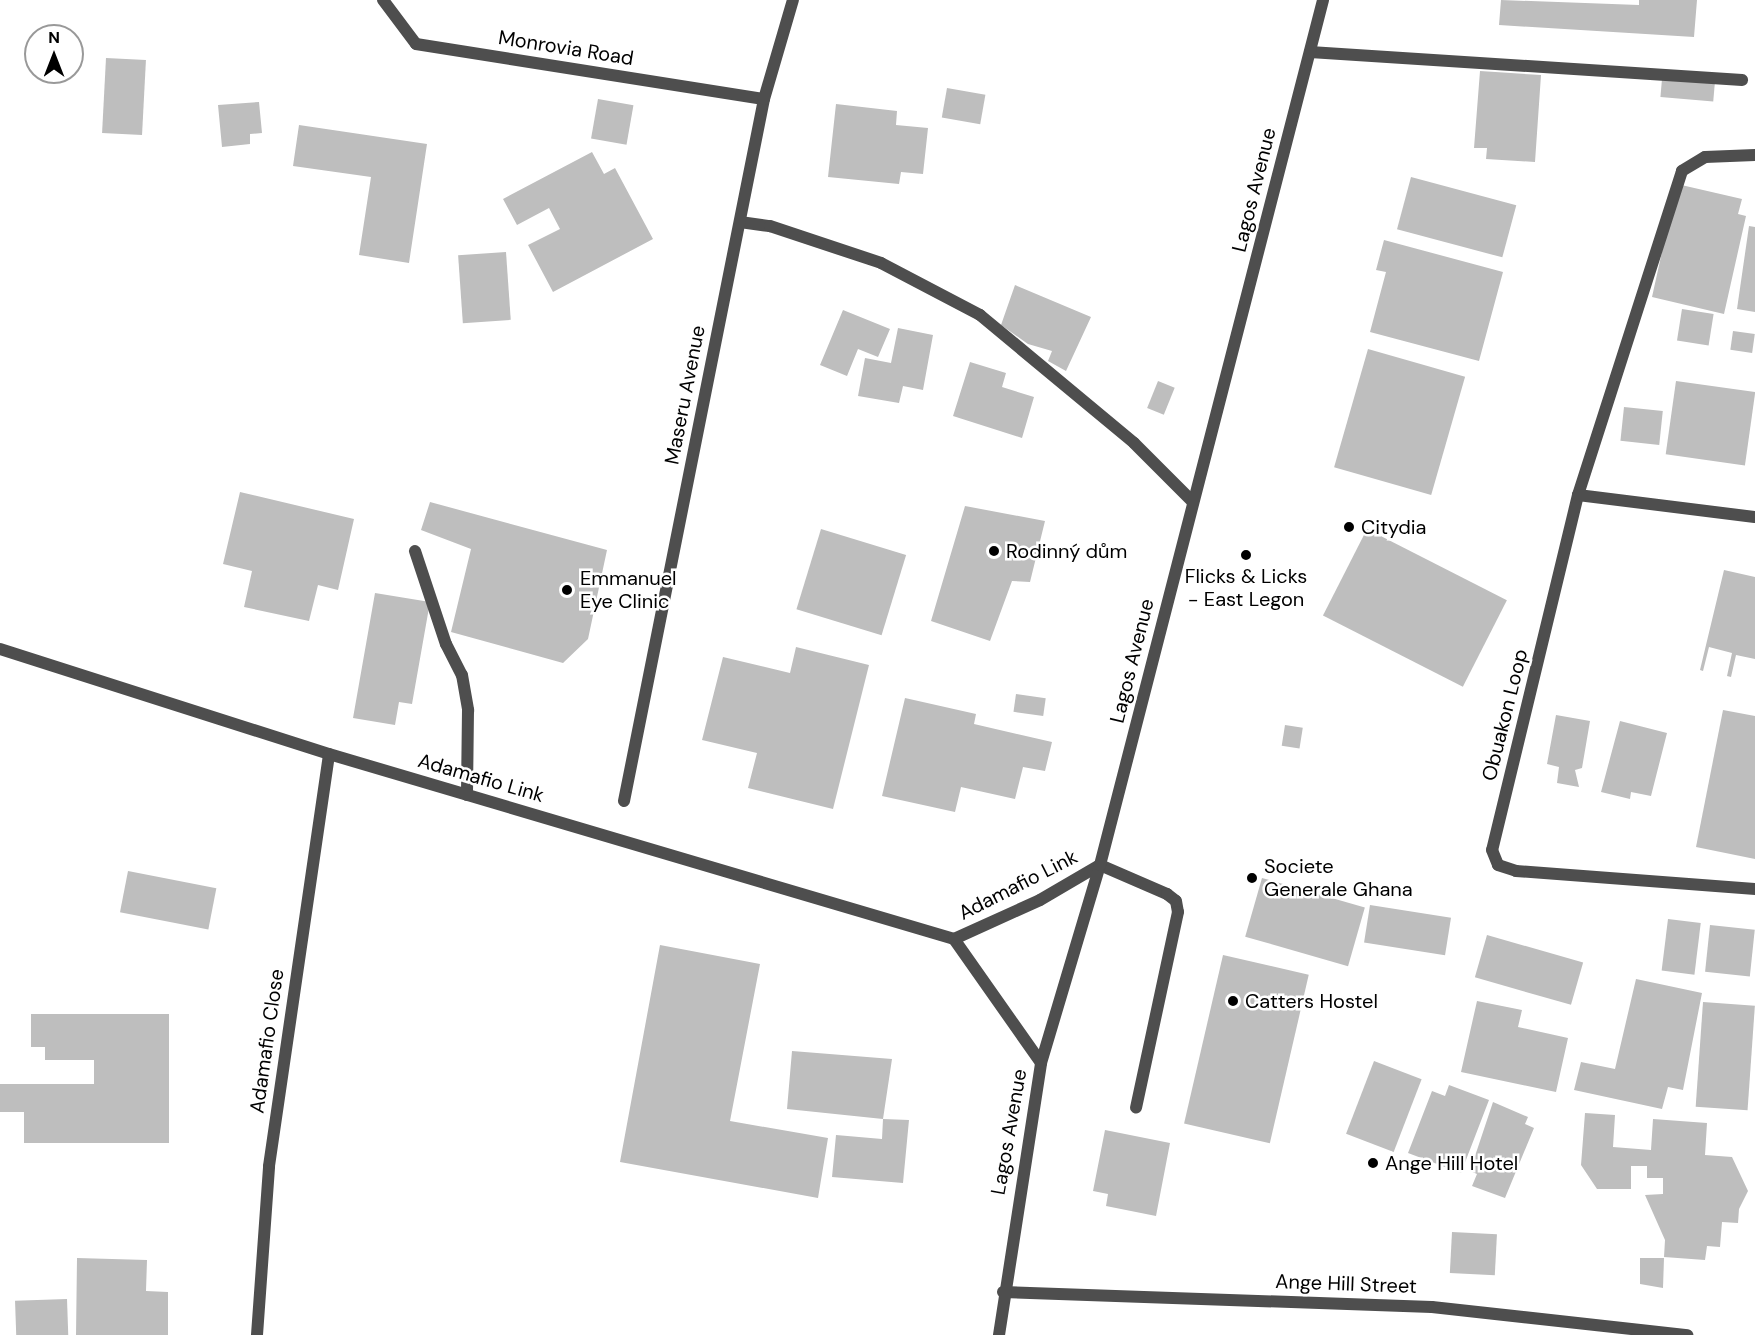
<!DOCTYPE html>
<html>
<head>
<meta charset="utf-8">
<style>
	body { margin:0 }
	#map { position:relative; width:1755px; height:1335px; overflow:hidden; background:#fff; font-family:"DM Sans",sans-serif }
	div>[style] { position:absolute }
	.building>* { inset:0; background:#bebebe; transform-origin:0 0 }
	.service>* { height:12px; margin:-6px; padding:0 6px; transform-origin:6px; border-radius:6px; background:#4e4e4e }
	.minor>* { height:12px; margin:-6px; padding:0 6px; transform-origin:6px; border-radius:6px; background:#4e4e4e }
	.tertiary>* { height:12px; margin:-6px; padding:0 6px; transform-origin:6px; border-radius:6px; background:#4e4e4e }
	.dots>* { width:16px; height:16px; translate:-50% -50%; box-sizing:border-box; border:3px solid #fff; border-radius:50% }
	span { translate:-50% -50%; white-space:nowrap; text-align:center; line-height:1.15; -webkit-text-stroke:5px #fff; paint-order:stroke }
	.street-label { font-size:20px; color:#000 }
	.poi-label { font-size:20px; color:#000 }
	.left { translate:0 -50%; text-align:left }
	.north { position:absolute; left:24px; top:24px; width:60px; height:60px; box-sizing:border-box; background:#fff; border:2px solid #999; border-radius:50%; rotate:0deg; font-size:16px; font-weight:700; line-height:24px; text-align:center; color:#000 }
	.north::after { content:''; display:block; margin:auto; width:21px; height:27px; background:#000; clip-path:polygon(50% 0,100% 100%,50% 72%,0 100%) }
</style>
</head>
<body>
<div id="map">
	<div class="building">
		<div style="clip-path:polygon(1501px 0,1639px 5px,1639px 0,1697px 0,1694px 37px,1499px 25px)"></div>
		<div style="left:106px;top:58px;width:40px;height:75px;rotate:3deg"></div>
		<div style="clip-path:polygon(1480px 71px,1541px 75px,1535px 162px,1486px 159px,1487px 148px,1474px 148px)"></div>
		<div style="left:1662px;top:79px;width:53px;height:18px;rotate:5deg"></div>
		<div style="left:947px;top:88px;width:39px;height:30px;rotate:10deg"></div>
		<div style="left:598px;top:99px;width:36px;height:40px;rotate:10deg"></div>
		<div style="clip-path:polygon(259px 102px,262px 133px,250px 134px,250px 144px,222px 147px,218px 105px)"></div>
		<div style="clip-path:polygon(836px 104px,897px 111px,896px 125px,928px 128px,923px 174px,901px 172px,899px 184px,828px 177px)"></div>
		<div style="clip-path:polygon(299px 125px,427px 144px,409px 263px,359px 255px,371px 177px,293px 166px)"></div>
		<div style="clip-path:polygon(592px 152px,604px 174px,615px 168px,653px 239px,553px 292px,528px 245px,560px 229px,549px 208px,517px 225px,503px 199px)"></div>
		<div style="left:1411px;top:177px;width:109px;height:54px;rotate:15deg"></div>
		<div style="clip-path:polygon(1677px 184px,1742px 199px,1738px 214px,1746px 216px,1724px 314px,1652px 297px)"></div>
		<div style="clip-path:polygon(1749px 226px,1755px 227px,1755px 312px,1737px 309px)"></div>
		<div style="clip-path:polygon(1384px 240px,1503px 272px,1479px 361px,1370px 332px,1386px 272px,1376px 270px)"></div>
		<div style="left:506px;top:252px;width:68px;height:48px;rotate:86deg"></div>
		<div style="clip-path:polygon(1015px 285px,1091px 317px,1066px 371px,1048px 361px,1052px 351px,1028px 344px,1001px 325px)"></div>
		<div style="left:1682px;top:309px;width:32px;height:32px;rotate:9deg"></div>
		<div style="clip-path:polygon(843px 310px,890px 329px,878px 357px,858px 349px,847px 376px,820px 365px)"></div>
		<div style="clip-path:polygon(898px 328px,933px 335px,923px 390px,903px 386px,899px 403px,858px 396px,865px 358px,891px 363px)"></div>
		<div style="left:1733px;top:331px;width:22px;height:19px;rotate:8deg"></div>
		<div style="left:1368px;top:349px;width:101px;height:123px;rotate:16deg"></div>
		<div style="clip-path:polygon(970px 362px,1006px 373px,1002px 387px,1034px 397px,1022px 438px,953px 416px)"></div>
		<div style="left:1158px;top:381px;width:18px;height:29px;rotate:22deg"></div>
		<div style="left:1676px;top:381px;width:80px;height:74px;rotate:8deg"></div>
		<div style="left:1624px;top:407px;width:39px;height:34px;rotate:6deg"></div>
		<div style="clip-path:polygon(240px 492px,354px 519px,338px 590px,318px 585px,309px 621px,244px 607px,252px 571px,223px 564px)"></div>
		<div style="clip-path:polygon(430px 502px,607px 550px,588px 639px,563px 663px,451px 632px,471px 549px,421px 530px)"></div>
		<div style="clip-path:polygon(965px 506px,1045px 521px,1030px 582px,1012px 581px,990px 641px,931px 621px)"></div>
		<div style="left:821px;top:529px;width:89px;height:84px;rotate:17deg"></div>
		<div style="left:1367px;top:529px;width:157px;height:97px;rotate:27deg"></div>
		<div style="clip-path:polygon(1724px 570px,1755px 577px,1755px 659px,1736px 655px,1731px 677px,1727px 676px,1732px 653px,1709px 647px,1703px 671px,1700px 670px)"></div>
		<div style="clip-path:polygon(375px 593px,430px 602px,412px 704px,399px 702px,395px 725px,353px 718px)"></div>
		<div style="clip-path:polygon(796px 647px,869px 665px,833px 809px,748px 788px,757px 753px,702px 740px,723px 657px,790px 673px)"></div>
		<div style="left:1016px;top:694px;width:30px;height:18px;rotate:8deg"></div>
		<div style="clip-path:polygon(905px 698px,976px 714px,974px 724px,1052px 742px,1045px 771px,1023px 767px,1015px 799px,961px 787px,955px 812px,882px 796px)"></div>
		<div style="clip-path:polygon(1723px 710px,1755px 716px,1755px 859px,1696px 847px)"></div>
		<div style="clip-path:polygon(1556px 715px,1590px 721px,1582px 768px,1575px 770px,1579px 787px,1557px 783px,1559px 767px,1547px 764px)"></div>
		<div style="clip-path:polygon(1620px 721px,1667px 733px,1651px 796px,1631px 792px,1630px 799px,1601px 792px)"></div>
		<div style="left:1285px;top:725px;width:18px;height:21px;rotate:9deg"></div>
		<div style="left:128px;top:871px;width:90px;height:42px;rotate:11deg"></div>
		<div style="left:1262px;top:878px;width:107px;height:61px;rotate:16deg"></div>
		<div style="left:1370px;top:905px;width:82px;height:38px;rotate:9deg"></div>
		<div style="left:1668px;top:919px;width:33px;height:52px;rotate:7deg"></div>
		<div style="left:1710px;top:925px;width:45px;height:47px;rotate:6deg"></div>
		<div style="left:1487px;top:935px;width:100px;height:44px;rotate:16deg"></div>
		<div style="clip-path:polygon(660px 945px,760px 964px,730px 1121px,828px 1138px,818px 1198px,620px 1162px)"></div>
		<div style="left:1223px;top:955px;width:88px;height:173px;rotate:13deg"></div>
		<div style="clip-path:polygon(1636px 979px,1702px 993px,1683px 1090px,1668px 1087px,1662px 1109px,1574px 1090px,1581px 1062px,1615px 1069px)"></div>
		<div style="clip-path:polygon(1477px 1001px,1522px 1010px,1518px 1027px,1568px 1038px,1556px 1092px,1461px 1072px)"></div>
		<div style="left:1703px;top:1002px;width:52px;height:105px;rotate:4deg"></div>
		<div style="clip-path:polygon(31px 1014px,169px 1014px,169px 1143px,24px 1143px,24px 1112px,0 1112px,0 1084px,94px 1084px,94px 1060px,45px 1060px,45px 1047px,31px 1047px)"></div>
		<div style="clip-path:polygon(792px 1051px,892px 1059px,883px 1119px,909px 1120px,903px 1183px,832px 1177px,836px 1135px,882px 1139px,883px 1119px,787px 1109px)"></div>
		<div style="left:1374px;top:1061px;width:51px;height:78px;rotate:21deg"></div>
		<div style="clip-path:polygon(1449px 1085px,1489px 1100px,1461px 1173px,1408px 1153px,1432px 1091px,1445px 1096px)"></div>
		<div style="clip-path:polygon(1493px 1102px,1528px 1117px,1525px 1124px,1534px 1128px,1505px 1198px,1472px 1186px,1477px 1174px,1470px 1171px)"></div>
		<div style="clip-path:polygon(1585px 1113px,1615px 1115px,1613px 1147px,1651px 1150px,1653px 1119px,1707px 1123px,1705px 1155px,1732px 1157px,1748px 1191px,1739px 1209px,1738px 1223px,1722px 1222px,1720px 1247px,1707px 1246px,1705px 1260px,1664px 1257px,1665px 1240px,1645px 1195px,1663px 1194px,1663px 1178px,1647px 1178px,1647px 1166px,1631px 1166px,1631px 1189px,1597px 1189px,1581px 1165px)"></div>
		<div style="clip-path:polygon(1105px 1130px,1170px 1143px,1156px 1216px,1106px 1206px,1108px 1194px,1093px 1191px)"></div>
		<div style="left:1452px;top:1232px;width:45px;height:41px;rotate:3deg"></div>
		<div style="clip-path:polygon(77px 1258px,147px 1260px,146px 1291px,168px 1292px,168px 1335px,76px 1335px)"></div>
		<div style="clip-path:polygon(1640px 1258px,1664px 1258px,1663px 1288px,1640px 1284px)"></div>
		<div style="left:67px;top:1299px;width:36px;height:52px;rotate:88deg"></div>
	</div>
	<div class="service">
		<div style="left:1310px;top:52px;width:433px;rotate:3.7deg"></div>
		<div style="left:415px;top:551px;width:98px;rotate:71.6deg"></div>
		<div style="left:446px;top:644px;width:35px;rotate:63deg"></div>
		<div style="left:462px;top:675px;width:36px;rotate:80deg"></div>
		<div style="left:468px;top:710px;width:85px;rotate:90.7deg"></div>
		<div style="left:1100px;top:865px;width:73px;rotate:23.4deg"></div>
		<div style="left:1167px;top:894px;width:11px;rotate:38deg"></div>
		<div style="left:1176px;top:901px;width:11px;rotate:80deg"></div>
		<div style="left:1178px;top:912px;width:200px;rotate:102.1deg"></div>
	</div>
	<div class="minor">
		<div style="left:383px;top:0;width:55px;rotate:53.1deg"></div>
		<div style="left:416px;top:44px;width:352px;rotate:9deg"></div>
		<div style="left:1755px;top:155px;width:50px;rotate:177.7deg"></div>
		<div style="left:1705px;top:157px;width:27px;rotate:149deg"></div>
		<div style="left:1682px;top:171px;width:340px;rotate:107.8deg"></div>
		<div style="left:1578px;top:495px;width:365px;rotate:103.6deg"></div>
		<div style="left:1492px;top:850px;width:16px;rotate:68deg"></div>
		<div style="left:1498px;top:865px;width:19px;rotate:18deg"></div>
		<div style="left:1516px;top:871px;width:240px;rotate:4.3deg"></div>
		<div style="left:740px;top:222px;width:30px;rotate:8deg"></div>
		<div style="left:770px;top:226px;width:117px;rotate:18.4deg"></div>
		<div style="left:881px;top:263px;width:112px;rotate:27.7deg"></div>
		<div style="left:980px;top:315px;width:200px;rotate:39.7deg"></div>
		<div style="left:1134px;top:443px;width:83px;rotate:45deg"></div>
		<div style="left:1578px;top:495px;width:178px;rotate:7.1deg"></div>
		<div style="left:624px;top:801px;width:716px;rotate:-78.72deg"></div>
		<div style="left:764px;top:99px;width:103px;rotate:-73.7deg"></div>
		<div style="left:1003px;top:1292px;width:429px;rotate:2deg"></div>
		<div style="left:1432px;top:1307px;width:257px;rotate:6.3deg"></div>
		<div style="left:257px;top:1335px;width:169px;rotate:-85.9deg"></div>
		<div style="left:269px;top:1166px;width:416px;rotate:-81.7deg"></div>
	</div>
	<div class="tertiary">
		<div style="left:0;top:649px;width:345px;rotate:17.7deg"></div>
		<div style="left:329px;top:754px;width:652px;rotate:16.49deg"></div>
		<div style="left:954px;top:939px;width:151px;rotate:54.9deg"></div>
		<div style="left:954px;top:939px;width:94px;rotate:-24.4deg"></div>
		<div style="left:1040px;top:900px;width:69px;rotate:-30.3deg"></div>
		<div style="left:999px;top:1335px;width:275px;rotate:-81.2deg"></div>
		<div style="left:1041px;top:1063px;width:207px;rotate:-73.4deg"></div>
		<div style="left:1100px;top:865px;width:893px;rotate:-75.54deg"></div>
	</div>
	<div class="dots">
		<div style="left:1349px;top:527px;background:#000"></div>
		<div style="left:994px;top:551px;background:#000"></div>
		<div style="left:1246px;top:555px;background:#000"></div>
		<div style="left:567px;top:590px;background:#000"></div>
		<div style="left:1252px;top:878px;background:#000"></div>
		<div style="left:1233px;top:1001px;background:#000"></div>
		<div style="left:1373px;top:1163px;background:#000"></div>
	</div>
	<div class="street-label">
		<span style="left:566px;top:48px;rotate:9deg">Monrovia Road</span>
		<span style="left:1254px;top:190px;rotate:-76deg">Lagos Avenue</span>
		<span style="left:685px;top:395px;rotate:-79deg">Maseru Avenue</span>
		<span style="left:1132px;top:661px;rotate:-76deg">Lagos Avenue</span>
		<span style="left:1505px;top:715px;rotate:-76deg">Obuakon Loop</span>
		<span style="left:481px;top:778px;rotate:16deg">Adamafio Link</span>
		<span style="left:1018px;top:885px;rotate:-27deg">Adamafio Link</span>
		<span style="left:267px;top:1041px;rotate:-82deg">Adamafio Close</span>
		<span style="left:1009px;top:1132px;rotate:-80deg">Lagos Avenue</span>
		<span style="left:1346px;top:1284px;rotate:2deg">Ange Hill Street</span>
	</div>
	<div class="poi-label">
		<span class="left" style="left:1361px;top:527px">Citydia</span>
		<span class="left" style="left:1006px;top:551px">Rodinný dům</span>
		<span style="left:1246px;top:588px">Flicks &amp; Licks<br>- East Legon</span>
		<span class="left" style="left:580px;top:590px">Emmanuel<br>Eye Clinic</span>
		<span class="left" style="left:1264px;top:878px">Societe<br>Generale Ghana</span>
		<span class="left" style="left:1245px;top:1001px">Catters Hostel</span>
		<span class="left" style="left:1385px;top:1163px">Ange Hill Hotel</span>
	</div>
	<div class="north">N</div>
</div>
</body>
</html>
